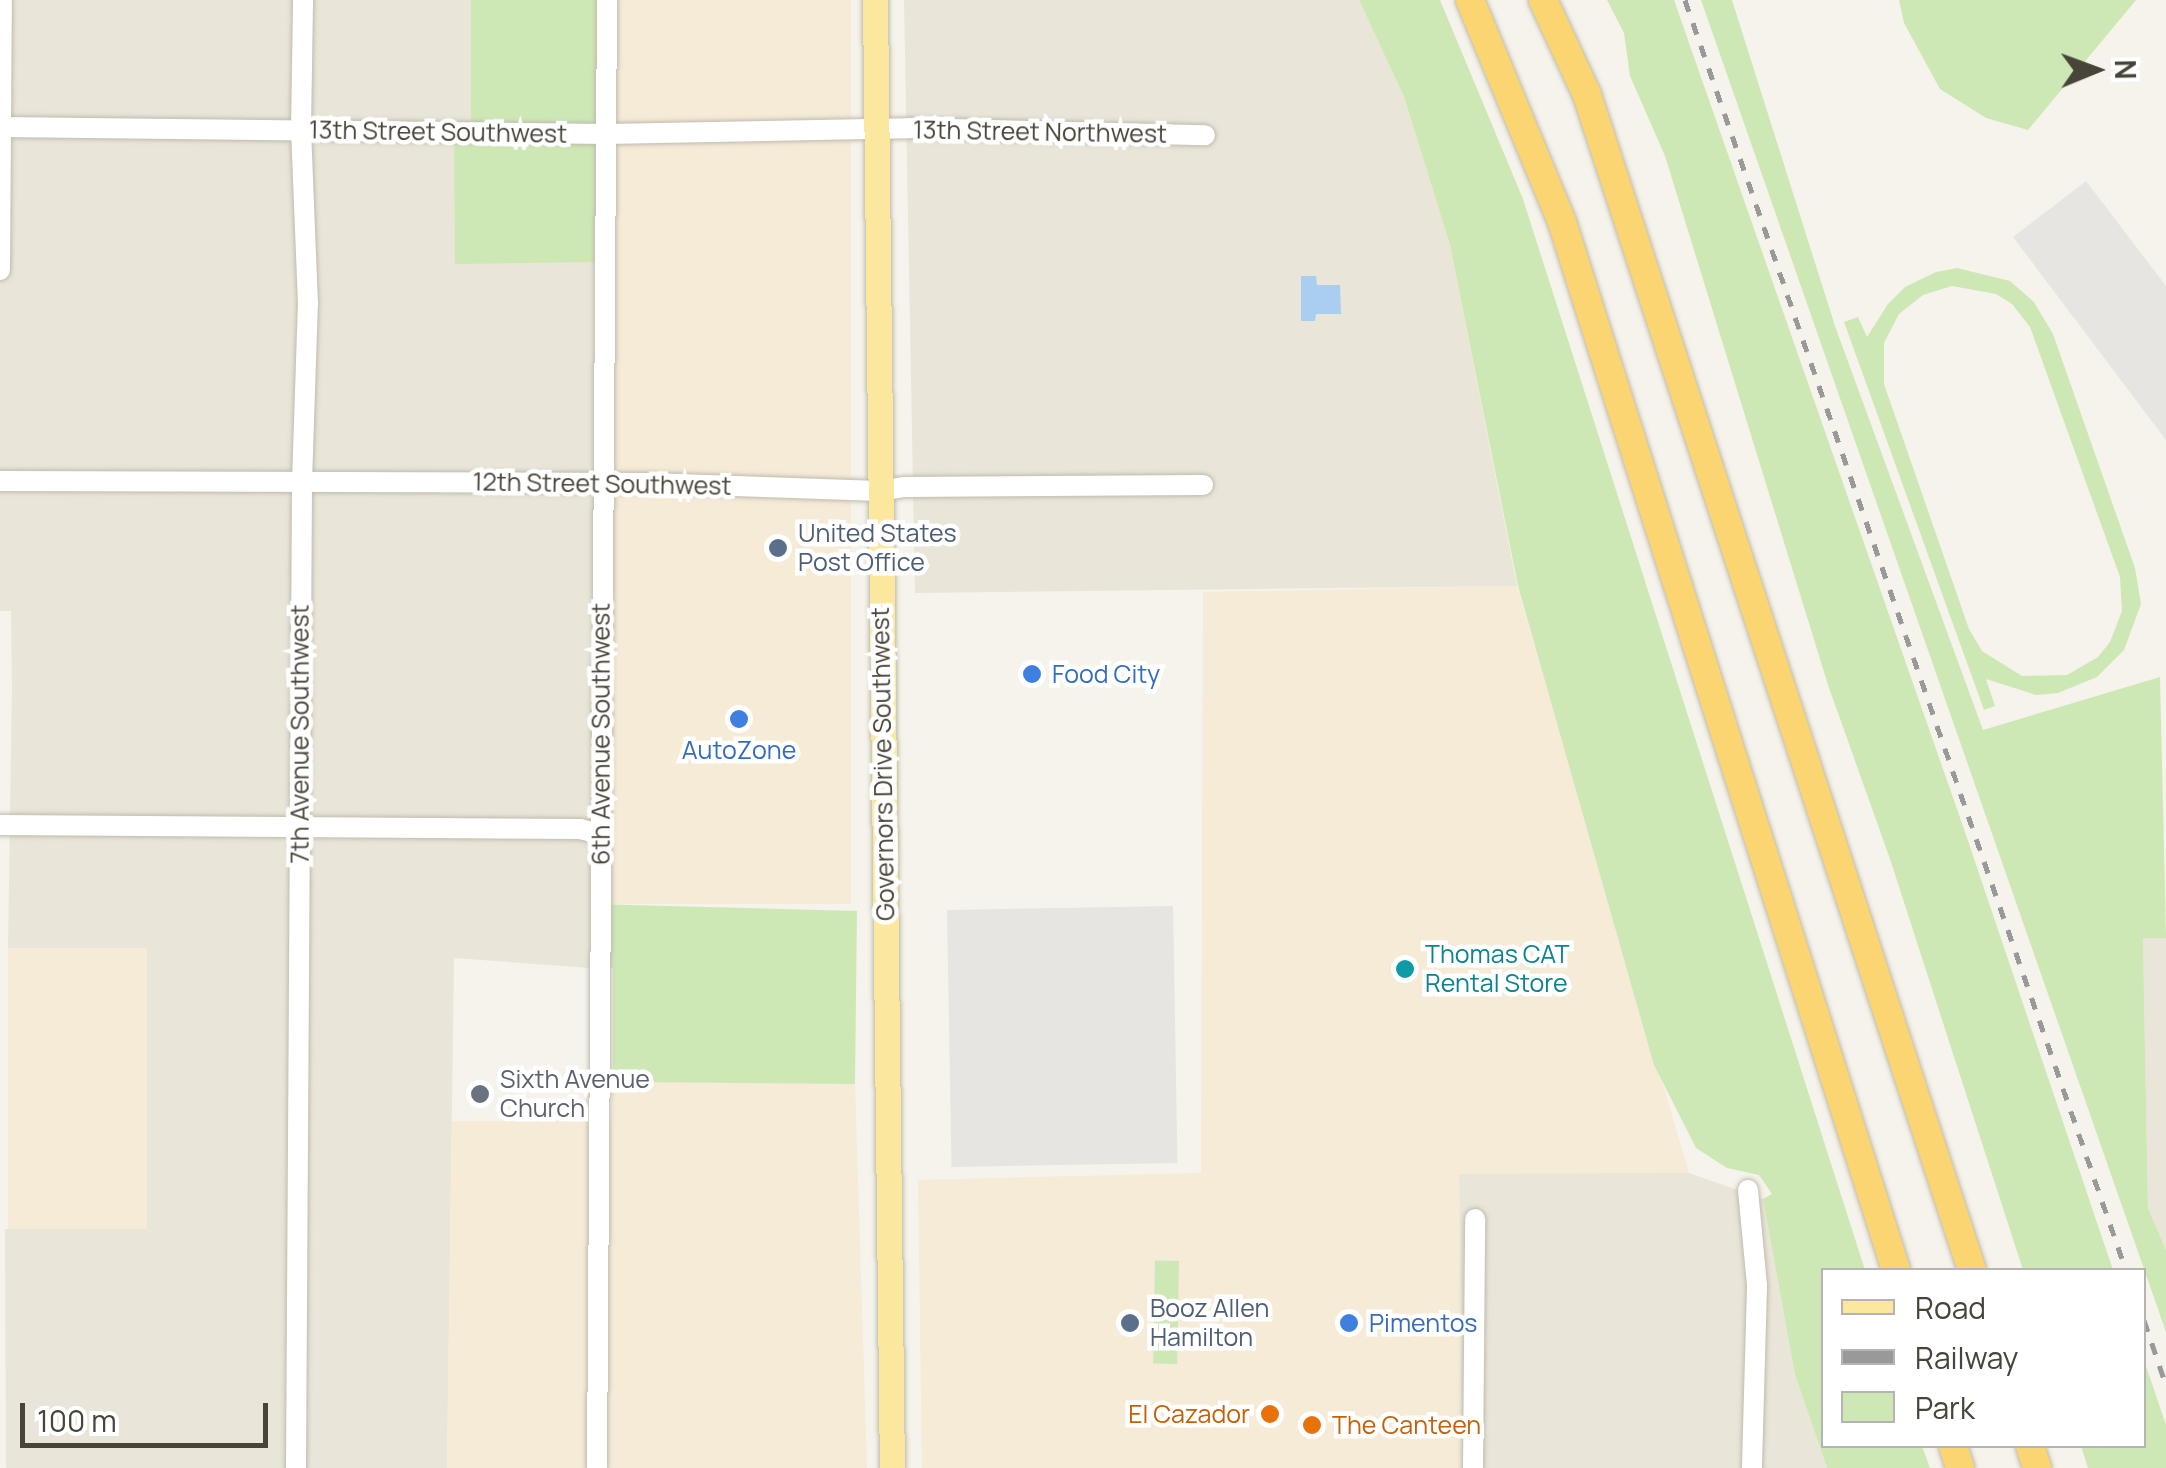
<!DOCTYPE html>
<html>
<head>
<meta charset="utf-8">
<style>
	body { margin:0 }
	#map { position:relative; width:2166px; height:1468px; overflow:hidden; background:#f5f3eb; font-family:Manrope,sans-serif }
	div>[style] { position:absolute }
	.residential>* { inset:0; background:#e9e5d9 }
	.commercial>* { inset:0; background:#f5ebd7; transform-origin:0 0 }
	.green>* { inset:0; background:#cee8b5; transform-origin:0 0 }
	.parking>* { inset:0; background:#e7e5e2; transform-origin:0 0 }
	.water>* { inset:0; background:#aaceef }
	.roads { filter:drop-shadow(0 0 2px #c0bbad) drop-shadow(0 0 2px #c0bbad) }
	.minor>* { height:20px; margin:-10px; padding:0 10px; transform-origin:10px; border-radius:10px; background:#fff }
	.major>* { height:25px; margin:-12.5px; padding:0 12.5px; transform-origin:12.5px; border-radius:12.5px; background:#fbe79e }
	.highway>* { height:28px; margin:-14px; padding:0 14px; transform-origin:14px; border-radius:14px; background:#fad571 }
	.rail>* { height:5px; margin-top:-2.5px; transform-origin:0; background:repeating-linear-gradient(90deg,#999 0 12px,transparent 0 24px) }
	.dots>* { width:28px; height:28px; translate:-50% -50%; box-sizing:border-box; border:5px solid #fff; border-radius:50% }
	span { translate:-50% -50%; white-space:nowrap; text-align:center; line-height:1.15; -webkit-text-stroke:9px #fff; paint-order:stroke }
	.street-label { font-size:25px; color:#494439 }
	.service-label { font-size:25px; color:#4e5e75 }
	.left { translate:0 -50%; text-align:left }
	.shop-label { font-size:25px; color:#366cbe }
	.culture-label { font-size:25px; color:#0d838f }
	.worship-label { font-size:25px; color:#5b616d }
	.food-label { font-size:25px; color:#c56008 }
	.right { translate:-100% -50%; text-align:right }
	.legend { position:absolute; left:1821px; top:1268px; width:325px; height:180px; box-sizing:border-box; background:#fff; border:2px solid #b6b4b0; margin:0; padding:12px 18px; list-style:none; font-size:30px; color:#494439 }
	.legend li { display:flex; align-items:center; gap:20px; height:50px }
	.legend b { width:50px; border:2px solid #b6b4b0 }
	.north { position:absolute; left:2046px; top:20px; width:100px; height:100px; -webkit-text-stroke:8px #fff; paint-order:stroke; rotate:89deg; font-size:28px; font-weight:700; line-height:40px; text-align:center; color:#494439 }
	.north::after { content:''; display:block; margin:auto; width:35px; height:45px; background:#494439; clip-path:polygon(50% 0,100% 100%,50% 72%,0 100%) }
	.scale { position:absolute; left:20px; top:1403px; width:248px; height:45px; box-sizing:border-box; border:5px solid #494439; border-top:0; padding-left:12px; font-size:30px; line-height:35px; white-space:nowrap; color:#494439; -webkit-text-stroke:8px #fff; paint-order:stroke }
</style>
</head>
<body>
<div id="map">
	<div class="residential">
		<div style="clip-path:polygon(0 0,471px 0,471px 131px,597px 262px,590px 968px,454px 958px,447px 1468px,6px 1468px,5px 1229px,147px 1228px,147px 949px,8px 949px,12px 686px,11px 611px,0 611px)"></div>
		<div style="clip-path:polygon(904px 0,1359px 0,1404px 97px,1450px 245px,1517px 586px,915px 593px)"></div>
		<div style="clip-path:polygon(2143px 938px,2166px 938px,2166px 1250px,2148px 1208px)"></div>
		<div style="clip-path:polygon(1459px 1173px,1689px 1173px,1763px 1199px,1795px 1375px,1827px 1468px,1462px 1468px)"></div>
	</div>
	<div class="commercial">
		<div style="left:600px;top:0;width:251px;height:904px"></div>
		<div style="clip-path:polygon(1517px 586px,1689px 1173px,1459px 1174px,1462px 1468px,922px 1468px,918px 1180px,1201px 1173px,1203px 592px)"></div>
		<div style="left:147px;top:948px;width:281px;height:139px;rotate:90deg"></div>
		<div style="clip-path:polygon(613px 1082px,855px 1084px,867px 1468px,447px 1468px,452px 1121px,611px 1121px)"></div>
	</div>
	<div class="green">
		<div style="clip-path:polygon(471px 0,600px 0,597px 262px,455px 264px,454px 131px,471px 131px)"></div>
		<div style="clip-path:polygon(1359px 0,1440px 0,1523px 199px,1865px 1270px,1824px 1270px,1824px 1446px,1922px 1446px,1930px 1468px,1827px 1468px,1795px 1375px,1763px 1199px,1772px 1194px,1759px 1175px,1727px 1168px,1696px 1148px,1654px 1065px,1518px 586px,1450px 245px,1404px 97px)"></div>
		<div style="clip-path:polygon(1607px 0,1674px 0,1964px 829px,2113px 1270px,2023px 1270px,1890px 859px,1828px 685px,1665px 156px,1630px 76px,1624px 33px)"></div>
		<div style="clip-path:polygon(1701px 0,1732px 0,1835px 326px,1983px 730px,2160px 677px,2166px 938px,2143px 938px,2148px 1208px,2166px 1250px,2166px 1332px)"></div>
		<div style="clip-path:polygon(1899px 0,2136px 0,2028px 130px,1986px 118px,1940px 89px,1904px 23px)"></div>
		<div style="clip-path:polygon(evenodd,1957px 268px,2010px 281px,2034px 302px,2053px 334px,2135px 568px,2141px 604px,2124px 650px,2097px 677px,2058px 693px,2036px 695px,1986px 679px,1995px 706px,1984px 710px,1844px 322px,1858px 317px,1867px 337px,1888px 304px,1905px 287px,1936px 272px,1957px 268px,1952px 286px,1996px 294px,2012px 304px,2030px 327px,2120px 577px,2122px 611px,2110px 642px,2098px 657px,2067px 675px,2022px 676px,1982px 651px,1969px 629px,1884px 384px,1884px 343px,1899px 314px,1923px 295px,1952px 286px)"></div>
		<div style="clip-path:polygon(591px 904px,857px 911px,855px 1084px,613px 1082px,613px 968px,590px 968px)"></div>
		<div style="left:1179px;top:1261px;width:103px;height:24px;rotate:91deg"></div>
		<div style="clip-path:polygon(2144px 1360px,2166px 1425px,2166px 1468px,2088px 1468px,2081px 1446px,2144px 1446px)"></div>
	</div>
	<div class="parking">
		<div style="clip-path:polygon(2086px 181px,2166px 286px,2166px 440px,2013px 237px)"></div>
		<div style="left:1173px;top:906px;width:257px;height:226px;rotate:89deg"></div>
	</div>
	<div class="water">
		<div style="clip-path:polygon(1301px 276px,1316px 276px,1317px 285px,1340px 285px,1341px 314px,1316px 314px,1315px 321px,1301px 321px)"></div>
	</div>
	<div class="roads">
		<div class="minor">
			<div style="left:0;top:127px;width:607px;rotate:0.66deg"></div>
			<div style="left:607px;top:134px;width:302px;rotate:-1.1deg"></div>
			<div style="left:909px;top:128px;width:296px;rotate:1.4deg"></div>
			<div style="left:0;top:270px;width:270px;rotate:-89.6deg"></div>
			<div style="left:0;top:481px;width:649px;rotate:0.18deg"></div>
			<div style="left:649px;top:483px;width:230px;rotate:2deg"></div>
			<div style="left:879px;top:491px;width:26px;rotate:-9deg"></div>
			<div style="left:905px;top:487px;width:298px;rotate:-0.4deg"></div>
			<div style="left:0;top:825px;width:580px;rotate:0.4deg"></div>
			<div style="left:580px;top:829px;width:21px;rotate:14deg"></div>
			<div style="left:1748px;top:1190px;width:96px;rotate:84.6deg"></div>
			<div style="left:1757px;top:1286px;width:182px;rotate:91.6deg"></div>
			<div style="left:296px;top:1468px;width:986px;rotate:-89.65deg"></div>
			<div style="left:302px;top:482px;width:178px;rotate:-88.1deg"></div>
			<div style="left:308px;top:304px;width:174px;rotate:-92.3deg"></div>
			<div style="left:301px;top:130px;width:130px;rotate:-89.1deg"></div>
			<div style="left:597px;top:1468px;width:1468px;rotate:-89.61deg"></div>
			<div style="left:1473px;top:1468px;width:249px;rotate:-89.5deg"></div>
		</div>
		<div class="major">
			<div style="left:875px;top:0;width:1468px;rotate:89.34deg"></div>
		</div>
		<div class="highway">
			<div style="left:1470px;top:0;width:240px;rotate:67.5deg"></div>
			<div style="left:1562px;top:222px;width:1100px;rotate:72.32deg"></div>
			<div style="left:1543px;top:0;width:105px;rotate:65.1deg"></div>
			<div style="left:1587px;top:95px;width:1236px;rotate:71.86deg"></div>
			<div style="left:1953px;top:1446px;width:23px;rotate:72deg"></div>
			<div style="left:2030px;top:1446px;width:23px;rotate:72deg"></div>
		</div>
	</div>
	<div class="rail">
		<div style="left:1685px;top:0;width:1344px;rotate:70.85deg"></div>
		<div style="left:2144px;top:1320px;width:69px;rotate:71.3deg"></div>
	</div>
	<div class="dots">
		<div style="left:778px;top:548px;background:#5c6f8a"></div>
		<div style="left:1032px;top:674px;background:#3f7fe0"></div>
		<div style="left:739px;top:719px;background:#3f7fe0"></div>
		<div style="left:1405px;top:969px;background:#0f9aa8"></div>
		<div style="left:480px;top:1094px;background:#6b7280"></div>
		<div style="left:1130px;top:1323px;background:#5c6f8a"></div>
		<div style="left:1349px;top:1323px;background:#3f7fe0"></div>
		<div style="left:1270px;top:1414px;background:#e8710a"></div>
		<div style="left:1312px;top:1425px;background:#e8710a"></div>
	</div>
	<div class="street-label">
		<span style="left:438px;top:132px;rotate:1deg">13th Street Southwest</span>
		<span style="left:1040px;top:132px;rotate:1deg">13th Street Northwest</span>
		<span style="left:602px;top:484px;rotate:1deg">12th Street Southwest</span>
		<span style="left:300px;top:734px;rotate:-90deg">7th Avenue Southwest</span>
		<span style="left:601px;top:734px;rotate:-90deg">6th Avenue Southwest</span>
		<span style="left:883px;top:764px;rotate:-91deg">Governors Drive Southwest</span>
	</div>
	<div class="service-label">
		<span class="left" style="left:798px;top:548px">United States<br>Post Office</span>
		<span class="left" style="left:1150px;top:1323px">Booz Allen<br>Hamilton</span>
	</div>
	<div class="shop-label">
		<span class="left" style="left:1052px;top:674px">Food City</span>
		<span style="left:739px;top:750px">AutoZone</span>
		<span class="left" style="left:1369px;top:1323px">Pimentos</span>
	</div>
	<div class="culture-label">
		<span class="left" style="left:1425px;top:969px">Thomas CAT<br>Rental Store</span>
	</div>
	<div class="worship-label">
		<span class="left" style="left:500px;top:1094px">Sixth Avenue<br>Church</span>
	</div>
	<div class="food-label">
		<span class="right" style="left:1250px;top:1414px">El Cazador</span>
		<span class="left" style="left:1332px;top:1425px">The Canteen</span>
	</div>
	<ul class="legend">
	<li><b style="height:12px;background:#fbe79e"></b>Road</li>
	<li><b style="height:12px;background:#999"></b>Railway</li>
	<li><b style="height:28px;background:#cee8b5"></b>Park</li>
	</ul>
	<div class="north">N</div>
	<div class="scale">100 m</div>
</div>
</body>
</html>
